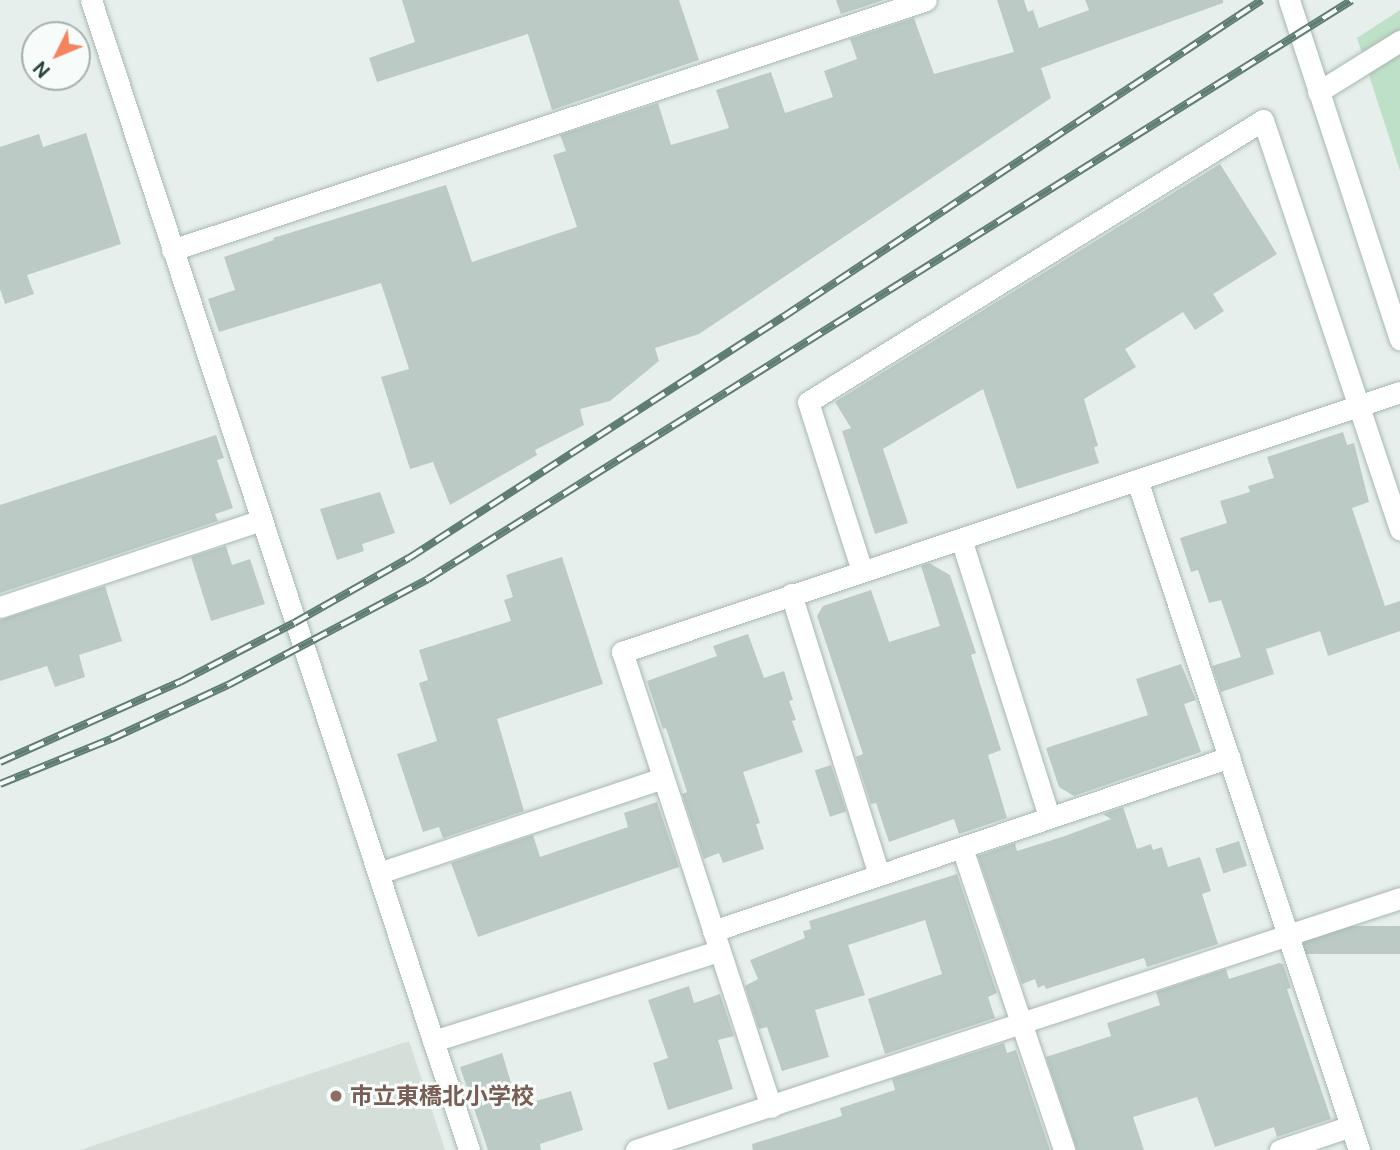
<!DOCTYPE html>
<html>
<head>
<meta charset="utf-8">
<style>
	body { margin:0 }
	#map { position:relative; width:1400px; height:1150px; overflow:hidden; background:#e6efeb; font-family:"DM Sans","Noto Sans JP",sans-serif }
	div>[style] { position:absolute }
	.built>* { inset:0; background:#d4dfda }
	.green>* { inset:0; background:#bfe0c8 }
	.building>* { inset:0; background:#bbcac4; transform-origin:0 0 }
	.roads { filter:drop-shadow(0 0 2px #a8b8b2) drop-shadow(0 0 2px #a8b8b2) }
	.minor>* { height:21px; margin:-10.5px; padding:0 10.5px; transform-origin:10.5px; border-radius:10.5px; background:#fff }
	.tertiary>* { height:21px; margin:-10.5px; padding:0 10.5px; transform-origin:10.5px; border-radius:10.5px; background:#fff }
	.rail>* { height:8px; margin-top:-4px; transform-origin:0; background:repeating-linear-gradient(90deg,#f7fbf9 0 16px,#5f7d75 0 32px); box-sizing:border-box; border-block:2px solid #5f7d75 }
	.dots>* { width:19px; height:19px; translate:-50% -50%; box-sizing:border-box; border:4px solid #f7fbf9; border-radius:50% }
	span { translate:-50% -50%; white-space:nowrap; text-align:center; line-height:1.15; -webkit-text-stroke:6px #f7fbf9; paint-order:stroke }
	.education-label { font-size:23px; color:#785e54; font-weight:700 }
	.left { translate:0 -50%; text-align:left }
	.north { position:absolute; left:21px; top:21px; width:70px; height:70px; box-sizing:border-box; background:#f7fbf9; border:2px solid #a3b1ad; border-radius:50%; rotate:227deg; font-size:19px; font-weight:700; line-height:28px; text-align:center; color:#24423a }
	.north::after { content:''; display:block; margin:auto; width:24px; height:32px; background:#f4845f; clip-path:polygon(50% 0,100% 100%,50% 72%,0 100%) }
</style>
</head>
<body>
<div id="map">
	<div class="built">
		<div style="clip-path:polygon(409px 1041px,445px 1150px,80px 1150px)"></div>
	</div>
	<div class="green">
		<div style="clip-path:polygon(1400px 10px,1400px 171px,1357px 38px)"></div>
	</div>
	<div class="building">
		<div style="clip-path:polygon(402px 0,679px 0,699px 60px,552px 110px,528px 34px,377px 82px,369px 58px,415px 42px)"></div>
		<div style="clip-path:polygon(836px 0,884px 0,841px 14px)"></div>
		<div style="clip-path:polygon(997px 0,1024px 0,1028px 12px,1033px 10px,1039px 28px,1089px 10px,1085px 0,1223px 0,1223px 3px,1041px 68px,1051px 98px,699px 334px,655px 348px,659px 361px,610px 401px,580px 409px,584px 425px,535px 450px,537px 455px,450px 505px,433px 462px,410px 469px,381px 377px,409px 369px,381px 283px,219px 332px,208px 299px,235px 290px,224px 257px,274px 240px,273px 238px,446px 185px,472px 262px,577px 227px,553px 155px,566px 151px,560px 135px,658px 103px,671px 145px,729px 128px,716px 90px,771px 72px,785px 113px,833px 97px,824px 71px,857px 59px,850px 39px,914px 18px,934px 74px,1014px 52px)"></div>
		<div style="clip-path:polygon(86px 133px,121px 244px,27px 275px,34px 294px,5px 304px,0 289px,0 147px,39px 134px,43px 147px)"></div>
		<div style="clip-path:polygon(1220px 164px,1277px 254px,1213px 294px,1224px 311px,1195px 330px,1183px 312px,1125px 349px,1136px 367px,1084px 399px,1098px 446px,1094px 447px,1099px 463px,1017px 489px,983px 389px,883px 449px,908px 523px,875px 534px,842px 431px,851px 428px,835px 402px)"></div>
		<div style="clip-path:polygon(1343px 432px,1347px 445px,1354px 443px,1369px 502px,1352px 508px,1385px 606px,1400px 601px,1400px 631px,1328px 656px,1320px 631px,1266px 649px,1274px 674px,1221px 692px,1212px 666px,1241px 657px,1221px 600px,1209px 603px,1198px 570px,1191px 572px,1180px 538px,1227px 523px,1220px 501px,1250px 492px,1248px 486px,1274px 478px,1267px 457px)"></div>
		<div style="clip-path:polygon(216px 435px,224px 458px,217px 460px,233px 508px,215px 514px,218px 521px,0 593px,0 505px)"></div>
		<div style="clip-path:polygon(380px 492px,395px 533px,362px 544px,364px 551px,337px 560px,320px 509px)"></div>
		<div style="clip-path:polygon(226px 546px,232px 565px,250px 559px,265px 604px,211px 621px,191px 557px)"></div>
		<div style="clip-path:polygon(562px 557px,603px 684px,497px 719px,524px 811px,443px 838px,439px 827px,423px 832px,397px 754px,437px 741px,419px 683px,428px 680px,419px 650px,511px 621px,504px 600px,513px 597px,506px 575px)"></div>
		<div style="clip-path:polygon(929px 563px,950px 575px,976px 653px,971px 655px,1001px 750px,988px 755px,1007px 818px,959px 834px,954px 819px,889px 842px,876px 803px,871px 804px,856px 757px,863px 754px,817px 616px,823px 606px,871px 590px,889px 642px,940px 626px,921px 566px)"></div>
		<div style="clip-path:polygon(105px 586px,122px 641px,79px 655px,85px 677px,55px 687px,47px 666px,0 681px,0 620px)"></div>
		<div style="clip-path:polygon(748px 634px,764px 678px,784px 671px,793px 700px,789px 701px,796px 720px,792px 721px,803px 752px,743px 772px,760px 823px,756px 824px,764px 849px,723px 863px,719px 853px,704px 859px,682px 794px,687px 792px,666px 728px,663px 729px,647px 681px,717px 656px,713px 646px)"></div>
		<div style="clip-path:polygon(1181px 664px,1196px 700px,1184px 704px,1201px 752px,1074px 796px,1059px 787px,1046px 748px,1148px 715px,1136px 679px)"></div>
		<div style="left:831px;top:765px;width:49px;height:17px;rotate:72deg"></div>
		<div style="clip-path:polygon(657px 802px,679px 867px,478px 937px,451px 863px,533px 835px,540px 857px,628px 827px,624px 813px)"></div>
		<div style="clip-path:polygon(1123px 807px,1137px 849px,1151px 844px,1153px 850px,1162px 847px,1168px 867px,1200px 857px,1211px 891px,1202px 894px,1218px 944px,1147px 967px,1144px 958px,1046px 989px,1044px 985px,1038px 988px,1035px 979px,1022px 984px,978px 856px,1015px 843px,1017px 851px,1062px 837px,1111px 819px,1103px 814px)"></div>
		<div style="left:1239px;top:841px;width:26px;height:25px;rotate:72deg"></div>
		<div style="clip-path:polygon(957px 874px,997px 993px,988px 997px,995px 1018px,885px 1054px,868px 999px,942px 974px,925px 920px,848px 945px,865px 995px,815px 1010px,829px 1057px,782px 1071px,767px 1027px,759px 1029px,745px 986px,758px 979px,750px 960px,805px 938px,803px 931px,811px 929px,809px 921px)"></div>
		<div style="left:1400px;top:926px;width:28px;height:97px;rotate:90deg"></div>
		<div style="clip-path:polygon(1279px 963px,1283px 964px,1291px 988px,1287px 989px,1331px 1119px,1277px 1137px,1274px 1127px,1215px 1147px,1197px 1097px,1133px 1117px,1144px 1150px,1077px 1150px,1046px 1057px,1111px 1036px,1107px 1023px,1160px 1005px,1156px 992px,1226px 969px,1229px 979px)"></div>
		<div style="clip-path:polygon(689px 986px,694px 1003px,720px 994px,734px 1036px,718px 1040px,733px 1089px,668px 1110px,653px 1063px,668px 1058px,648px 1000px)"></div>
		<div style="clip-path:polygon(1004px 1043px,1007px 1053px,1016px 1050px,1050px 1150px,753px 1150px,752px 1144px,842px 1116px,840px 1108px,895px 1090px,892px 1079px)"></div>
		<div style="clip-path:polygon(502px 1053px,518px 1106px,571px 1091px,583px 1130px,540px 1144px,541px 1150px,488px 1150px,460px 1067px)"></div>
	</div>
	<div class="roads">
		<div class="minor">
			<div style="left:91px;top:0;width:1211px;rotate:71.8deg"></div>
			<div style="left:1318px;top:92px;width:97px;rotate:-31.9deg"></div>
			<div style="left:172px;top:250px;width:794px;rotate:-18.34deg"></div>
			<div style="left:1137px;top:480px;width:706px;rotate:71.67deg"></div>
			<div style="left:961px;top:539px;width:292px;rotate:72.4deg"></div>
			<div style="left:862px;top:571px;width:177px;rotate:-107.7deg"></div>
			<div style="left:808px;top:402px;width:535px;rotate:-31.79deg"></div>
			<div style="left:1263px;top:120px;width:432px;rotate:71.5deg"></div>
			<div style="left:791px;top:594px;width:294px;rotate:72.6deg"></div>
			<div style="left:0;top:607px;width:275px;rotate:-18.4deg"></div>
			<div style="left:962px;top:848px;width:319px;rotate:71.3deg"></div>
			<div style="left:379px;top:873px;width:299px;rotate:-18.5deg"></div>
			<div style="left:713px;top:931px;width:545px;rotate:-18.6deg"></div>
			<div style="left:433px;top:1041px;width:300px;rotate:-17.5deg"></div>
			<div style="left:771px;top:1107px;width:479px;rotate:-108.1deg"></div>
			<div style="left:622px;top:652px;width:820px;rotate:-18.48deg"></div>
			<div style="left:636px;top:1150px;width:804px;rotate:-18.25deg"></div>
			<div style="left:1280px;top:1150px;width:75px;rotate:-18.7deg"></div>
		</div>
		<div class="tertiary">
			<div style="left:1289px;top:0;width:357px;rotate:71.9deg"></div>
		</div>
	</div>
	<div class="rail">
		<div style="left:0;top:762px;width:197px;rotate:-24deg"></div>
		<div style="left:180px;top:682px;width:128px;rotate:-27.4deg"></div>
		<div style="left:294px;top:623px;width:132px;rotate:-29.5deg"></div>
		<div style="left:409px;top:558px;width:445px;rotate:-32.8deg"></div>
		<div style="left:783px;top:317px;width:574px;rotate:-33.5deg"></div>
		<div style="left:0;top:784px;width:120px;rotate:-22.1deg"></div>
		<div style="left:111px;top:739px;width:129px;rotate:-24.8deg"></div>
		<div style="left:228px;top:685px;width:226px;rotate:-27.9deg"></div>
		<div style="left:428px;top:579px;width:1090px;rotate:-32.07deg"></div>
	</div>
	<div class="dots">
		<div style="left:336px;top:1096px;background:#8d6e63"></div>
	</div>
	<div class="education-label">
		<span class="left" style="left:350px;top:1096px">市立東橋北小学校</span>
	</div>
	<div class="north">N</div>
</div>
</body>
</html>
